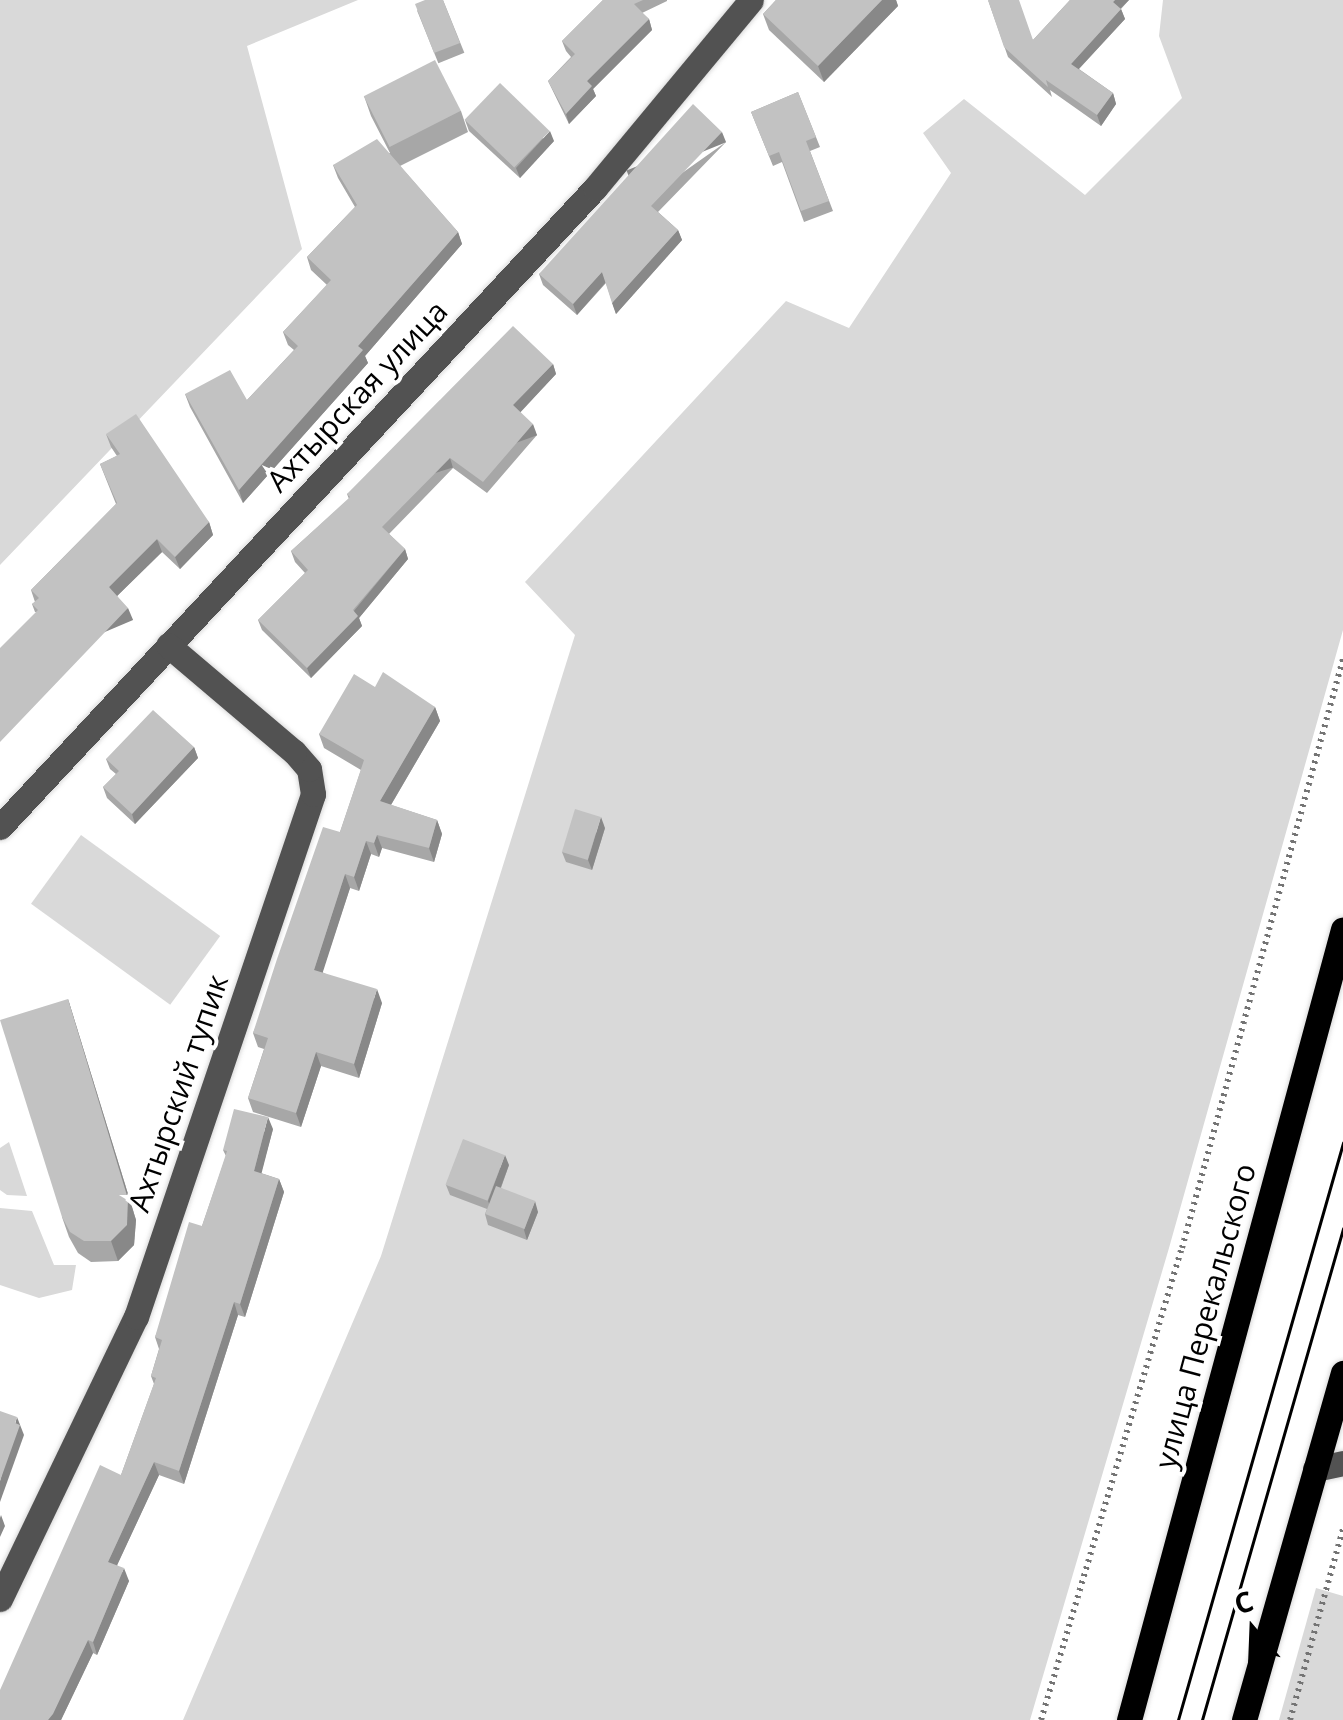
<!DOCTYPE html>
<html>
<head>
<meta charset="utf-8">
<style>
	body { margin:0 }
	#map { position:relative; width:1343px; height:1720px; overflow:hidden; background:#fff; font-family:"Open Sans",sans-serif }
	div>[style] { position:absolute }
	.green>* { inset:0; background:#d9d9d9; transform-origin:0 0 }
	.path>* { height:6px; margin-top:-3px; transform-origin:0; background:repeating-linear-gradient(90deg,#747474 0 2.5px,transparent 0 7.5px) }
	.roads { filter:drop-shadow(0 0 2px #dbdbdb) drop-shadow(0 0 2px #dbdbdb) }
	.minor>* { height:25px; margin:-12.5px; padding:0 12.5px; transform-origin:12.5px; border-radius:12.5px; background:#525252 }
	.major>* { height:25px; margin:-12.5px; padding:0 12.5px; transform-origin:12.5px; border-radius:12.5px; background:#000 }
	.tram>* { height:2.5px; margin:-1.25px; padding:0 1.25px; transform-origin:1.25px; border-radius:1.25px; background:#000 }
	.wall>* { inset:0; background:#a7a7a7; transform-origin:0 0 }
	.shaded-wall>* { inset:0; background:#888; transform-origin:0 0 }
	.building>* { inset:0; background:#c2c2c2; transform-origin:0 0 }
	span { translate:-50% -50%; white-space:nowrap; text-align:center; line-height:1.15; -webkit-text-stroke:8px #fff; paint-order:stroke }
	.street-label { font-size:30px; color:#000 }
	.north { position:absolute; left:1203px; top:1580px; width:100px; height:100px; -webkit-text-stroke:8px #fff; paint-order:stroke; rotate:341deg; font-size:28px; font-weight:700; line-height:40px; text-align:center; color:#000 }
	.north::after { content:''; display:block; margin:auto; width:35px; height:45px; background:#000; clip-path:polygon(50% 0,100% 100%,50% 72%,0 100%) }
</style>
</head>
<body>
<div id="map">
	<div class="green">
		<div style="clip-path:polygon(0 0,358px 0,247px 46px,302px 249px,0 565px)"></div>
		<div style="clip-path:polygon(1163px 0,1343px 0,1343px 630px,1169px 1248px,1030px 1720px,183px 1720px,381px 1256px,575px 635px,525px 582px,786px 301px,849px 328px,951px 173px,923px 133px,964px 99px,1085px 195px,1182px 98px,1159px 36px)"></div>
		<div style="left:81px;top:835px;width:172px;height:85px;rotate:36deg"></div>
		<div style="clip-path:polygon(9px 1142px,27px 1196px,7px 1195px,0 1190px,0 1148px)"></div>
		<div style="clip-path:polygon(0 1208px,32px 1211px,54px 1265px,76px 1265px,72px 1290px,39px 1298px,0 1285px)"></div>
		<div style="clip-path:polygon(1316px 1588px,1343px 1596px,1343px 1720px,1279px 1720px)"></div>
	</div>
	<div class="path">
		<div style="left:1041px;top:1720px;width:493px;rotate:-73.4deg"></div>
		<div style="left:1182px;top:1248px;width:611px;rotate:-74.71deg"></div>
		<div style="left:1290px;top:1720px;width:198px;rotate:-74.5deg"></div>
	</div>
	<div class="roads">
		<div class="minor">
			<div style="left:0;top:827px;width:873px;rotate:-47.04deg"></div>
			<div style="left:595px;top:188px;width:244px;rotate:-50.3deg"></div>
			<div style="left:1315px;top:1469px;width:29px;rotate:-12deg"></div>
			<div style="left:0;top:1599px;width:313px;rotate:-64.3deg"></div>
			<div style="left:136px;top:1317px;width:552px;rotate:-71.3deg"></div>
			<div style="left:313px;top:794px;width:25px;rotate:-99deg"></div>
			<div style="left:309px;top:769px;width:23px;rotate:-131deg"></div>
			<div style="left:294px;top:752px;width:165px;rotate:-139.7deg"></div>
		</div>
		<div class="major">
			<div style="left:1129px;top:1720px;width:819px;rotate:-74.86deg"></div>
			<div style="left:1244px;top:1720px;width:361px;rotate:-74.1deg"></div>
		</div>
	</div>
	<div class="tram">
		<div style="left:1178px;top:1720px;width:600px;rotate:-74.04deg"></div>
		<div style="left:1202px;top:1720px;width:511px;rotate:-73.98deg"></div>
	</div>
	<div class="wall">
		<div style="left:443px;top:0;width:57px;height:28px;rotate:68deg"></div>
		<div style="clip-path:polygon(603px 0,667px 0,667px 1px,642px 13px,649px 19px,652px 30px,593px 89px,596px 96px,569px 124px,548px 81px,571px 57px,566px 51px,562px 41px)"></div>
		<div style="clip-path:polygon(776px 0,896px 0,898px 6px,824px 82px,769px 30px,763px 14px)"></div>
		<div style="clip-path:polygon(988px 0,1033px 40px,1070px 0,1129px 0,1121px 9px,1125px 19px,1079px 69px,1113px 93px,1116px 104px,1101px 126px,1050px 90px,1052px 97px,1008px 57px)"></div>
		<div style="clip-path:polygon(798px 92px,820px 147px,810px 151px,833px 211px,804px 222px,782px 162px,773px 166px,751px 112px)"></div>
		<div style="clip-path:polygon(364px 96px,461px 111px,468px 132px,400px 166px,458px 232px,462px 244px,365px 356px,368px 363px,243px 503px,190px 407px,185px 394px,247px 400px,294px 350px,288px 345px,283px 332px,327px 285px,311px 270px,307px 257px,355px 207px,338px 178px,333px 165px,390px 153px,371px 116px)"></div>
		<div style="clip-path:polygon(465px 120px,554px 141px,520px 178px,469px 131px)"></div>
		<div style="clip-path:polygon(726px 142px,658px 212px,678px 230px,682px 240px,616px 314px,606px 283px,577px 315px,543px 285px,539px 274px)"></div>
		<div style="clip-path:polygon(553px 364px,556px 374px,520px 412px,537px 435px,487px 493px,453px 468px,389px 534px,405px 549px,408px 559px,359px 618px,362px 626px,311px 678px,262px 630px,258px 620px,305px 573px,295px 562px,291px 551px,349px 499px,347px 494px)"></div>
		<div style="clip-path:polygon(106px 434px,209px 522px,213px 535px,180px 569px,162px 552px,117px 596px,133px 620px,35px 612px,32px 604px,35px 602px,31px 590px,116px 504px,100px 464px,117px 456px,111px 447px)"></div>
		<div style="clip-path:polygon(375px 687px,435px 707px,440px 721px,391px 805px,437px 820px,442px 834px,434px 862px,382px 848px,379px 857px,371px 854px,359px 891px,350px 888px,322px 972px,382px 1003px,359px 1078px,321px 1066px,301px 1127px,253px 1112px,248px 1098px,264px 1049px,258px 1047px,253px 1033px,340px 832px,361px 770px,324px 748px,319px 734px)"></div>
		<div style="clip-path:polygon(194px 747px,198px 758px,135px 824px,107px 798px,103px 787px,116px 774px,110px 769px,106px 759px)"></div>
		<div style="clip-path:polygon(605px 828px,592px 870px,566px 862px,562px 852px)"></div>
		<div style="clip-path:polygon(68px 999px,136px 1220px,134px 1245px,118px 1261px,91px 1262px,78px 1253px,69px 1237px,62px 1217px)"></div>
		<div style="clip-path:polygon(273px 1129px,261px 1173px,279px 1179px,284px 1192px,245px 1317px,238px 1315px,184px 1484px,159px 1475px,117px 1565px,129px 1581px,97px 1655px,93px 1653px,61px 1720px,0 1720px,121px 1475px,154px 1384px,151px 1376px,159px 1349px,155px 1337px,202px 1226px,226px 1156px,223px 1150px)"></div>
		<div style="clip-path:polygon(509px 1165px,501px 1188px,538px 1212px,527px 1240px,488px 1225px,485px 1214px,487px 1209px,450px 1195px,446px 1185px)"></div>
	</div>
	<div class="shaded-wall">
		<div style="clip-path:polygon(882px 0,896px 0,898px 6px,824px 82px,818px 66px)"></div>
		<div style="clip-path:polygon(1115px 0,1129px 0,1117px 12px,1113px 2px)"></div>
		<div style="clip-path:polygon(1121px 9px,1125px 19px,1074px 74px,1071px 64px)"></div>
		<div style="clip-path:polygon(649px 19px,652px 30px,593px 89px,596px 96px,569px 124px,566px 114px,587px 81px)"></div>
		<div style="clip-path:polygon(1113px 93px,1116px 104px,1101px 126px,1097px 115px)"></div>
		<div style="clip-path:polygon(550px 131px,554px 141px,520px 178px,516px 168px)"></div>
		<div style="left:722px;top:132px;width:11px;height:103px;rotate:68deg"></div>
		<div style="clip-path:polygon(678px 230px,682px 240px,616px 314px,612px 303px)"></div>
		<div style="clip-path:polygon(458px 232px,462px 244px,365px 356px,368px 363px,243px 503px,239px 490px,358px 346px)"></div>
		<div style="clip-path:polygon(602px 272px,606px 282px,577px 315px,573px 304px)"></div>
		<div style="clip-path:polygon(553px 364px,556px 374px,517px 416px,513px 405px)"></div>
		<div style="left:533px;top:424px;width:12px;height:77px;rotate:70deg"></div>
		<div style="left:450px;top:458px;width:10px;height:97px;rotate:73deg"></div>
		<div style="clip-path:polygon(209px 522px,213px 535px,180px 569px,175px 557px)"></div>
		<div style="clip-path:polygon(157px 539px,162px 552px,113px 600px,109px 587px)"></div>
		<div style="clip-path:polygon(405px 549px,408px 559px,359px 618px,362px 626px,311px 678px,307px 668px)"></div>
		<div style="left:128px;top:608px;width:13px;height:185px;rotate:67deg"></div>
		<div style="clip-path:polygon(435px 707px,440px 721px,385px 815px,380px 801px)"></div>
		<div style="clip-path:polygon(194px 747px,198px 758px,135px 824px,132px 814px)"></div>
		<div style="clip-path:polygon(601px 817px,605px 828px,592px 870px,588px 860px)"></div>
		<div style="clip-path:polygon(437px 820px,442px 834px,434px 862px,429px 848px)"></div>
		<div style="clip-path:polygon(377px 835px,382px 848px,379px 857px,374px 843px)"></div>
		<div style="clip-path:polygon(366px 841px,371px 854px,359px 891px,354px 877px)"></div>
		<div style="clip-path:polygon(345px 874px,350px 888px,319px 984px,314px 970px)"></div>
		<div style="clip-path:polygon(377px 989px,382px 1003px,359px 1078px,354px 1064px)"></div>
		<div style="clip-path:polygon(68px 999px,136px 1220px,134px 1245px,118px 1261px,111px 1241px)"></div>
		<div style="clip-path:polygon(316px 1052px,321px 1066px,301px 1127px,296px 1113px)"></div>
		<div style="clip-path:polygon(268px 1117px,273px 1129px,259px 1183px,254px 1171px)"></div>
		<div style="clip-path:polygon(505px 1155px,509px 1165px,492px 1211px,488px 1201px)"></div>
		<div style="clip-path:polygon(279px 1179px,284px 1192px,245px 1317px,240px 1304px)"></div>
		<div style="clip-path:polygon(535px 1201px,538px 1212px,527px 1240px,524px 1230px)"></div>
		<div style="clip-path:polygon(234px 1302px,238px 1315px,184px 1484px,179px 1471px)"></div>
		<div style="clip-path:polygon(17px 1417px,24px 1435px,0 1502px,0 1481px)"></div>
		<div style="clip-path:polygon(154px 1462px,159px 1475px,113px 1574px,108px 1562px)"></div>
		<div style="clip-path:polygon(1px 1515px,5px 1526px,0 1537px,0 1518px)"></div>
		<div style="clip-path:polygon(124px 1568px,129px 1581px,97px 1655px,93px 1642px)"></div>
		<div style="clip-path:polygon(88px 1640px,93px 1653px,61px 1720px,48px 1720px)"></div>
	</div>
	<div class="building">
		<div style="clip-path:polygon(425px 0,443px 0,460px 43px,434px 53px,415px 4px)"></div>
		<div style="clip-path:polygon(603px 0,643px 0,634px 4px,649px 19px,587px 81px,592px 86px,566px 114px,548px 81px,575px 54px,562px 41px)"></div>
		<div style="clip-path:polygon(776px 0,882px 0,818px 66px,763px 14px)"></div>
		<div style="clip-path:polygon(988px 0,1019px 0,1033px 40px,1070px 0,1115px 0,1113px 2px,1121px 9px,1071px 64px,1113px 93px,1097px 115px,1046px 80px,1048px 87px,1004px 47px)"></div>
		<div style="left:435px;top:60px;width:57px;height:80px;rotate:63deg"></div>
		<div style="left:500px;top:83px;width:69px;height:51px;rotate:44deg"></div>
		<div style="clip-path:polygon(798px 92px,816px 137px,806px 141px,829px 201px,801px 211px,779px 152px,769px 156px,751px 112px)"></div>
		<div style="clip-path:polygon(693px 104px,722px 132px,651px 206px,678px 230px,612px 303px,602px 272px,573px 304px,539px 274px)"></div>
		<div style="clip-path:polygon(377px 139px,458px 232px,358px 346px,363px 350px,239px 490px,185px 394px,230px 370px,247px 400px,298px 346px,283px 332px,331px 280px,307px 257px,357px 205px,333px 165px)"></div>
		<div style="clip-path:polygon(513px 326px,553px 364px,513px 405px,533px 424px,483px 482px,450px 458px,382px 527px,405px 549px,353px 610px,358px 616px,307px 668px,258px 620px,308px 570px,291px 551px,350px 497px,347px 494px)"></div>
		<div style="clip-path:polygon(136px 414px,209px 522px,175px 557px,157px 539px,109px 587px,128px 608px,0 742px,0 648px,38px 610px,32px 604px,39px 598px,31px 590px,117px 503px,100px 464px,120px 454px,106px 434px)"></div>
		<div style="clip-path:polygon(383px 672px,435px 707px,380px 801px,437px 820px,429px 848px,377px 835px,374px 843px,366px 841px,354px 877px,345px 874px,314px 970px,377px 989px,354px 1064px,316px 1052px,296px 1113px,248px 1098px,268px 1038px,253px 1033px,277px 959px,323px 827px,340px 832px,364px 760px,319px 734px,354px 674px,375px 687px)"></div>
		<div style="clip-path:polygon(153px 710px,194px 747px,132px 814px,103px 787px,119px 771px,106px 759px)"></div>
		<div style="left:575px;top:809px;width:27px;height:45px;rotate:17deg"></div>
		<div style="clip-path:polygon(68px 999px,128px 1199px,127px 1225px,111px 1241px,84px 1241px,70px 1232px,62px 1217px,0 1020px)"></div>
		<div style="clip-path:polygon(234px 1109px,268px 1117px,254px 1171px,279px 1179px,240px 1304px,234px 1302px,179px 1471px,154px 1462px,108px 1562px,124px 1568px,93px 1642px,88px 1640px,53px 1714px,48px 1720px,0 1720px,0 1690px,100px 1465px,121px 1475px,156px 1378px,151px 1376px,162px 1340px,155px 1337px,189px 1222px,202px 1226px,227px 1151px,223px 1150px)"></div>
		<div style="left:463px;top:1139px;width:45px;height:49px;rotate:21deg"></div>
		<div style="left:496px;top:1186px;width:42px;height:30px;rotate:21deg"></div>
		<div style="clip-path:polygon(0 1411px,17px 1417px,15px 1423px,20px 1425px,0 1481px)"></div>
	</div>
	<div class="street-label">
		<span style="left:357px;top:396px;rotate:-47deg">Ахтырская улица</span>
		<span style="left:178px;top:1093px;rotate:-71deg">Ахтырский тупик</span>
		<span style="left:1205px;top:1316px;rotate:-75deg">улица Перекальского</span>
	</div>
	<div class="north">С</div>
</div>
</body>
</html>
